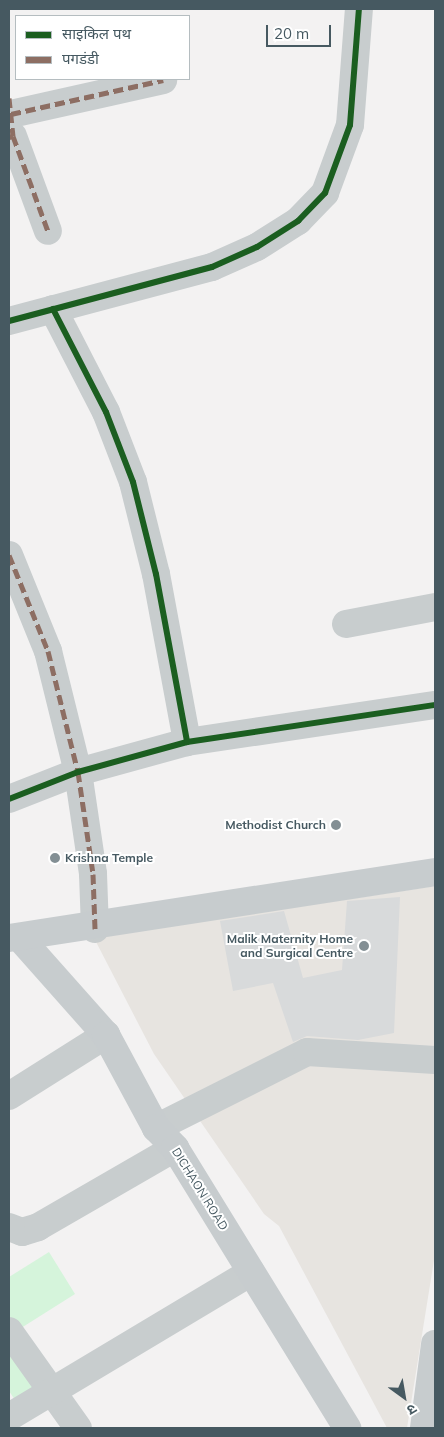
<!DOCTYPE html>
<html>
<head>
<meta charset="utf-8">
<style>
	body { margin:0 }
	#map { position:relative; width:444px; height:1437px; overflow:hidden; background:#f3f2f2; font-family:Mulish,"Noto Sans Devanagari",sans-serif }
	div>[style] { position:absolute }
	.commercial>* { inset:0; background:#e7e4e0 }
	.green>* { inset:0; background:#d5f4db }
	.building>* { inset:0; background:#d8dadb }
	.minor>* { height:28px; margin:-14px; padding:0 14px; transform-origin:14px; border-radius:14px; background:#c8cdce }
	.major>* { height:28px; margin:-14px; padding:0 14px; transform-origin:14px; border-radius:14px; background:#c7ccce }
	.quiet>* { height:5px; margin-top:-2.5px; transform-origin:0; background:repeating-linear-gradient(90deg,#8d6e63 0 10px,transparent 0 15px) }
	.cycleway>* { height:6px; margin:-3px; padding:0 3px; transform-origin:3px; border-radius:3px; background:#1b5e20 }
	.dots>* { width:14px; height:14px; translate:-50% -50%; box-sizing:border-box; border:2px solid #fff; border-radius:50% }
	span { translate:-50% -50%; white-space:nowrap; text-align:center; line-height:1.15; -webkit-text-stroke:4px #fff; paint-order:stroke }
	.poi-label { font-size:12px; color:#465961; font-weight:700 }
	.right { translate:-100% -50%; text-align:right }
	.left { translate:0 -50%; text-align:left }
	.street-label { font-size:12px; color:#465961 }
	.frame { position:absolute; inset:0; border:10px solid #465961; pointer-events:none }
	.legend { position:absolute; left:15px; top:15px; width:175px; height:65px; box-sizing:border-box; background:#fff; border:1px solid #b5bdc0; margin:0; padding:6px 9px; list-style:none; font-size:15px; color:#465961 }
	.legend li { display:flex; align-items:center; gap:10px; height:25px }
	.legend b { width:25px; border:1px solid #b5bdc0 }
	.north { position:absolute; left:379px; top:1372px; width:50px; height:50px; -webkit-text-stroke:4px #fff; paint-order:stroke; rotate:148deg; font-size:14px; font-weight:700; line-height:20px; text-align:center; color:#465961 }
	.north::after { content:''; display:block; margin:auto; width:18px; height:22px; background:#465961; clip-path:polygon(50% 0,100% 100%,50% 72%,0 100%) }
	.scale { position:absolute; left:266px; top:25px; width:65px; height:22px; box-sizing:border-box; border:2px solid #465961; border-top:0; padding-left:6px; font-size:15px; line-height:18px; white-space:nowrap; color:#465961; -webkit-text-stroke:4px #fff; paint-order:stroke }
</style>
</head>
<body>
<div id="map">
	<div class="commercial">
		<div style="clip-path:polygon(435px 886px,435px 1254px,407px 1428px,387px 1428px,279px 1226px,264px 1214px,154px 1054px,94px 938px)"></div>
	</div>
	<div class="green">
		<div style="clip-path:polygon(49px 1252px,75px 1294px,18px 1330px,9px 1315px,9px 1277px)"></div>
		<div style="clip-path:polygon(9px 1345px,44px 1393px,21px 1409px,9px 1391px)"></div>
	</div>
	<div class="building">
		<div style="clip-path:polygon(400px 897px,394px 1033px,358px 1040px,307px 1036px,293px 1042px,273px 983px,233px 991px,220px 921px,284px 911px,303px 978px,342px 970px,347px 901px)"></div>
	</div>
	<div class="minor">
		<div style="left:11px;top:114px;width:156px;rotate:-12.6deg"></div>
		<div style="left:13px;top:136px;width:101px;rotate:69.8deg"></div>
		<div style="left:53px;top:309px;width:116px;rotate:62.8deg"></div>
		<div style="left:106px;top:412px;width:75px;rotate:68.9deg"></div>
		<div style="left:133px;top:482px;width:95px;rotate:76deg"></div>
		<div style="left:156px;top:574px;width:171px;rotate:79.5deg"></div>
		<div style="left:9px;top:321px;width:210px;rotate:-14.9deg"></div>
		<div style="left:212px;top:267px;width:49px;rotate:-24deg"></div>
		<div style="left:257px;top:247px;width:49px;rotate:-32.4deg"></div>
		<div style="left:298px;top:221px;width:39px;rotate:-46deg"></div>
		<div style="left:325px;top:193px;width:72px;rotate:-69.8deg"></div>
		<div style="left:350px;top:125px;width:116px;rotate:-85.6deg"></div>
		<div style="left:9px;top:555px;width:104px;rotate:67.9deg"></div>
		<div style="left:48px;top:651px;width:125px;rotate:76.1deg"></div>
		<div style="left:78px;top:772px;width:103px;rotate:81.6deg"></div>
		<div style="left:93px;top:874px;width:55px;rotate:87.9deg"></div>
		<div style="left:346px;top:624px;width:91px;rotate:-10.8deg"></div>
		<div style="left:9px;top:799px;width:74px;rotate:-21.4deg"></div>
		<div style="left:78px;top:772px;width:113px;rotate:-15.4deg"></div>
		<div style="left:187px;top:742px;width:251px;rotate:-8.5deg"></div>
		<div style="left:9px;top:1096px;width:115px;rotate:-32.2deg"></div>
		<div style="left:156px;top:1128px;width:169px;rotate:-26.7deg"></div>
		<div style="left:307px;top:1052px;width:128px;rotate:3.6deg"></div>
		<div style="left:9px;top:1227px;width:14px;rotate:21deg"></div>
		<div style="left:22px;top:1232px;width:17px;rotate:-17deg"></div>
		<div style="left:38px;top:1227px;width:158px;rotate:-30deg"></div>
		<div style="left:9px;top:1331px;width:119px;rotate:54.6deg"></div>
		<div style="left:9px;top:1417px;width:282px;rotate:-30.9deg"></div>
	</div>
	<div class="major">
		<div style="left:19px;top:937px;width:131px;rotate:48.4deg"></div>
		<div style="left:106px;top:1035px;width:106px;rotate:61.7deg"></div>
		<div style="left:156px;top:1128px;width:28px;rotate:46deg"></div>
		<div style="left:175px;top:1148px;width:329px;rotate:58.4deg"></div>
		<div style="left:9px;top:938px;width:431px;rotate:-8.8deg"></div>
		<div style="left:424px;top:1428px;width:85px;rotate:-82.5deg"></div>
	</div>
	<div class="quiet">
		<div style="left:9px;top:98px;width:38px;rotate:84deg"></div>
		<div style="left:13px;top:136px;width:4px;rotate:166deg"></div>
		<div style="left:11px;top:114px;width:156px;rotate:-12.6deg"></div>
		<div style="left:13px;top:136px;width:101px;rotate:69.8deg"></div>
		<div style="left:9px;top:555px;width:104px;rotate:67.9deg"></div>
		<div style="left:48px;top:651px;width:125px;rotate:76.1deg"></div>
		<div style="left:78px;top:772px;width:103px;rotate:81.6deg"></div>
		<div style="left:93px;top:874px;width:55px;rotate:87.9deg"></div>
	</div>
	<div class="cycleway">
		<div style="left:53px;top:309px;width:116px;rotate:62.8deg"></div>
		<div style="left:106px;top:412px;width:75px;rotate:68.9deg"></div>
		<div style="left:133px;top:482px;width:95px;rotate:76deg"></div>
		<div style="left:156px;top:574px;width:171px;rotate:79.5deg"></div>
		<div style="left:9px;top:321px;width:210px;rotate:-14.9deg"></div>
		<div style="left:212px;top:267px;width:49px;rotate:-24deg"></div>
		<div style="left:257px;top:247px;width:49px;rotate:-32.4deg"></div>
		<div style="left:298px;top:221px;width:39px;rotate:-46deg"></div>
		<div style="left:325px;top:193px;width:72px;rotate:-69.8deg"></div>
		<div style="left:350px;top:125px;width:116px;rotate:-85.6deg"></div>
		<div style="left:9px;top:799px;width:74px;rotate:-21.4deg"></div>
		<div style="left:78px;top:772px;width:113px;rotate:-15.4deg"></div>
		<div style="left:187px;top:742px;width:251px;rotate:-8.5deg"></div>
	</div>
	<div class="dots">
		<div style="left:336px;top:825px;background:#838f94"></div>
		<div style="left:55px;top:858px;background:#838f94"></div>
		<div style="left:364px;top:946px;background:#838f94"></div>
	</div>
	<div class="poi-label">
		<span class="right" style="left:326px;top:825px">Methodist Church</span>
		<span class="left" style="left:65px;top:858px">Krishna Temple</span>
		<span class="right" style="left:353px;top:946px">Malik Maternity Home<br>and Surgical Centre</span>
	</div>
	<div class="street-label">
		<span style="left:200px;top:1189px;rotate:58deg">DICHAON ROAD</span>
	</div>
	<div class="frame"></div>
	<ul class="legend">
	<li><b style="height:6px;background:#1b5e20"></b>साइकिल पथ</li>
	<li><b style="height:6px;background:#8d6e63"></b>पगडंडी</li>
	</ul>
	<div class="north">उ</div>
	<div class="scale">20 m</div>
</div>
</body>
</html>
